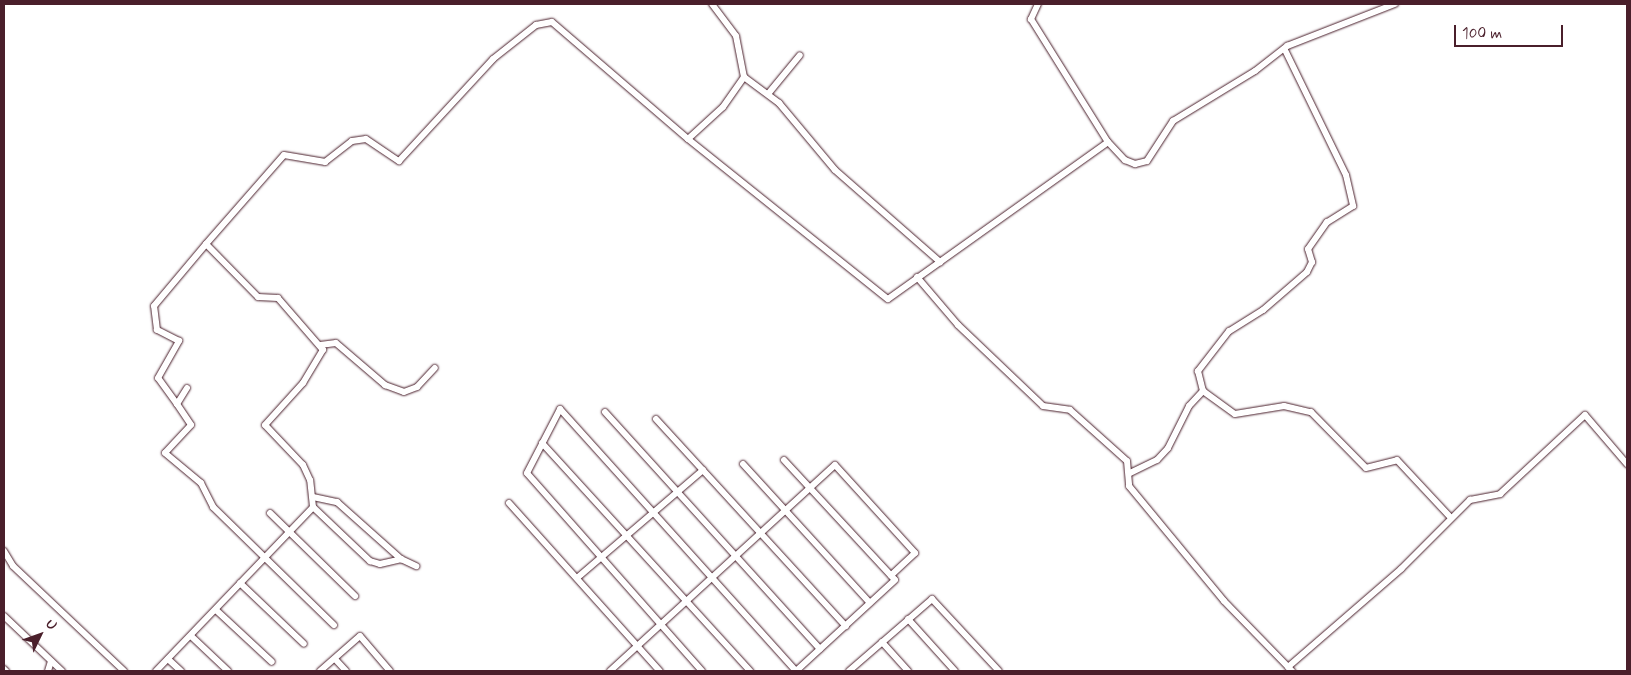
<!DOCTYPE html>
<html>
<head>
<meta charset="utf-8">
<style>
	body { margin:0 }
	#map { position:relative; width:1631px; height:675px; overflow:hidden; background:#fff; font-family:Mynerve,sans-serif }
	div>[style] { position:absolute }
	.roads { filter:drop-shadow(0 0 1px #4a1f2b) drop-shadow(0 0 1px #4a1f2b) }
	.minor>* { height:6px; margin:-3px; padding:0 3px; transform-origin:3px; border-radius:3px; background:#fff }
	span { translate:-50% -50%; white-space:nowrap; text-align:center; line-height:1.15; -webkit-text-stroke:4px #fff; paint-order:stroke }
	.frame { position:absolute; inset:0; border:5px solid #4a1f2b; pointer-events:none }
	.north { position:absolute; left:15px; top:610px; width:50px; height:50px; -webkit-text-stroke:4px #fff; paint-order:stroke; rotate:48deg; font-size:14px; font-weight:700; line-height:20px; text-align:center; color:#4a1f2b }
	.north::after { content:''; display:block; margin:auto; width:18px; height:22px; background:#4a1f2b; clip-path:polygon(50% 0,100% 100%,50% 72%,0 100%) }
	.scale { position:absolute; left:1454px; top:25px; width:109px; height:22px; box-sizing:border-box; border:2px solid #4a1f2b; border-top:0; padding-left:6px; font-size:15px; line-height:18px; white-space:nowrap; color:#4a1f2b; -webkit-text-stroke:4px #fff; paint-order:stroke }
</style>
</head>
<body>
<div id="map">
	<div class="roads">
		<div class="minor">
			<div style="left:712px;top:4px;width:40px;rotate:53deg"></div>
			<div style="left:736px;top:36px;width:42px;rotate:79deg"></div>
			<div style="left:744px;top:77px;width:44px;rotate:36.6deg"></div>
			<div style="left:779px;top:103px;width:87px;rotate:50.1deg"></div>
			<div style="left:835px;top:170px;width:140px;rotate:41.2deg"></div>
			<div style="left:1038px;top:4px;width:17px;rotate:115deg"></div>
			<div style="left:1031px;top:19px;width:145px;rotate:58deg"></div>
			<div style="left:1285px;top:50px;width:139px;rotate:64deg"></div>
			<div style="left:1346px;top:175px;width:32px;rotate:77deg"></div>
			<div style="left:1353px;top:206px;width:31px;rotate:148deg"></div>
			<div style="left:1327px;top:222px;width:33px;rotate:125deg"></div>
			<div style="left:1308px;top:249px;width:14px;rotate:73deg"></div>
			<div style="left:1312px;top:262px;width:11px;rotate:117deg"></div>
			<div style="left:1307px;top:272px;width:58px;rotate:139.2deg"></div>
			<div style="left:1263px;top:310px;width:40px;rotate:148deg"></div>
			<div style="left:1229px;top:331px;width:51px;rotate:127.8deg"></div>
			<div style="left:1198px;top:371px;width:21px;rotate:76deg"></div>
			<div style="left:1203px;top:391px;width:39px;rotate:36deg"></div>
			<div style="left:1235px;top:414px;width:50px;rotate:-9.3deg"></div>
			<div style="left:1284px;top:406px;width:28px;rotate:13deg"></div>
			<div style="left:1311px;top:412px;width:78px;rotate:45.5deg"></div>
			<div style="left:1366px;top:468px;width:32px;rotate:-14deg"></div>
			<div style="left:1397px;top:460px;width:79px;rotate:47deg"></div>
			<div style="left:768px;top:94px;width:50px;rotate:-50.6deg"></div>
			<div style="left:688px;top:139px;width:47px;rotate:-42.4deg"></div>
			<div style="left:723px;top:107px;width:37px;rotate:-55deg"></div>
			<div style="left:917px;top:277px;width:63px;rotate:49.5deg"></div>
			<div style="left:958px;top:325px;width:117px;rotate:43.6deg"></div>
			<div style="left:1043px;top:406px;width:27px;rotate:8deg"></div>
			<div style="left:1070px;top:410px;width:76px;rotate:41.8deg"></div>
			<div style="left:1127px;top:461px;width:25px;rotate:85deg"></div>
			<div style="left:1129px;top:486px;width:149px;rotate:50.4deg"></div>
			<div style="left:1224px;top:601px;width:98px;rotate:45.8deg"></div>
			<div style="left:320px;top:345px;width:16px;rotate:-7deg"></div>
			<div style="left:336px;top:343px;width:65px;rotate:40.6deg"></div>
			<div style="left:385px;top:385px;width:20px;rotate:20deg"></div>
			<div style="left:404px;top:392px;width:14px;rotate:-21deg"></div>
			<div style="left:417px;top:387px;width:26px;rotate:-47deg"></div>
			<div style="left:187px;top:388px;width:19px;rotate:122deg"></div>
			<div style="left:177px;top:404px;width:25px;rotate:56deg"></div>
			<div style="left:191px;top:425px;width:38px;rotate:133deg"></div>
			<div style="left:165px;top:453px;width:47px;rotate:39.8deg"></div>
			<div style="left:201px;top:483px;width:27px;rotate:63deg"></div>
			<div style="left:213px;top:507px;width:169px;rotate:44.3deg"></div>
			<div style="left:177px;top:404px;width:32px;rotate:-126deg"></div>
			<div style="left:158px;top:378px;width:43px;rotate:-60.4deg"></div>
			<div style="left:179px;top:341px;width:25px;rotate:-153deg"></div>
			<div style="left:157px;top:330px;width:24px;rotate:-97deg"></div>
			<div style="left:154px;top:306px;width:81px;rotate:-50deg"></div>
			<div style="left:605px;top:412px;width:320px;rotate:47.8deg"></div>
			<div style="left:656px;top:419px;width:281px;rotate:47.5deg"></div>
			<div style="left:542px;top:443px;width:309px;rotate:47.6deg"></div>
			<div style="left:784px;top:460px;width:163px;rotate:47.2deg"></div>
			<div style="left:895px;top:580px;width:134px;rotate:137.4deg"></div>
			<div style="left:743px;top:464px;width:188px;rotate:47.6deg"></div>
			<div style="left:1130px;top:473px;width:30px;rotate:-26deg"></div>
			<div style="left:1157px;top:460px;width:16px;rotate:-47deg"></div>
			<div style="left:1168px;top:448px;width:47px;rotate:-63.4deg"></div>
			<div style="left:1189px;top:406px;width:21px;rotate:-47deg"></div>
			<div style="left:313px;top:497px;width:25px;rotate:12deg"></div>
			<div style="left:337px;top:502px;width:86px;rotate:41.7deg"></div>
			<div style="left:509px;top:503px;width:226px;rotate:48.1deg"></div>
			<div style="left:313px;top:507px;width:79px;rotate:43.5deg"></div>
			<div style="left:370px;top:561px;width:10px;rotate:17deg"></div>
			<div style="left:380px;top:564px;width:22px;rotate:-13deg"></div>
			<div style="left:401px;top:559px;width:17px;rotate:25deg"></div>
			<div style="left:270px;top:513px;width:119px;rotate:44.3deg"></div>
			<div style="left:4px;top:551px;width:17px;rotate:59deg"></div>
			<div style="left:13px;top:566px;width:153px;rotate:43.4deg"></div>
			<div style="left:577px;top:578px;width:166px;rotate:-40.6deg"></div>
			<div style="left:240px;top:583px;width:88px;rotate:43.6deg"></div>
			<div style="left:216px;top:610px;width:76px;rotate:42.9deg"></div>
			<div style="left:4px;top:616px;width:80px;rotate:43.5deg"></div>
			<div style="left:908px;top:619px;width:70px;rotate:47.9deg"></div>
			<div style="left:191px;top:636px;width:51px;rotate:43.4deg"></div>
			<div style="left:882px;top:642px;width:39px;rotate:48deg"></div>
			<div style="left:168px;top:659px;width:18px;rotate:43deg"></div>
			<div style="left:335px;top:659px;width:16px;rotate:47deg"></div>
			<div style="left:1288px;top:667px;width:150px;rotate:-40.9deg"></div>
			<div style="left:1401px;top:569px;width:98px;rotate:-45deg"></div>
			<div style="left:1470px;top:500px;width:31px;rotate:-11deg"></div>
			<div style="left:1500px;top:494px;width:116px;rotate:-42.9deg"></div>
			<div style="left:1585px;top:415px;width:65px;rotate:49.4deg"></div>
			<div style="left:4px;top:669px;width:3px;rotate:45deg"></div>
			<div style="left:48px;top:671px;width:10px;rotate:-73deg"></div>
			<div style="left:156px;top:671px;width:227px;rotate:-46.2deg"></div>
			<div style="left:313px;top:507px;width:27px;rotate:-96deg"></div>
			<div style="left:310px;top:480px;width:17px;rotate:-115deg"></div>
			<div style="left:303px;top:465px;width:55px;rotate:-133.5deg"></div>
			<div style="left:265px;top:425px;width:57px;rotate:-47.9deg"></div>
			<div style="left:303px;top:383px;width:39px;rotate:-59deg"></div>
			<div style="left:323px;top:350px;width:69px;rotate:-130.9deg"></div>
			<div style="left:278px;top:298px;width:20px;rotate:-177deg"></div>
			<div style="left:258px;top:297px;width:74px;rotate:-134.5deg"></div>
			<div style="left:206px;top:244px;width:118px;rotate:-48.8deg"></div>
			<div style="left:284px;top:155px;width:42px;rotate:9.7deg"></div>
			<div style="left:325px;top:162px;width:34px;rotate:-38deg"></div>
			<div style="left:352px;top:141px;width:14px;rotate:-8deg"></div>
			<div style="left:366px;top:139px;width:40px;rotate:34deg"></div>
			<div style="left:399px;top:161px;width:139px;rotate:-47.3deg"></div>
			<div style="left:493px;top:59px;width:55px;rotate:-38.3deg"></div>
			<div style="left:536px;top:25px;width:16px;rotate:-11deg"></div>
			<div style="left:552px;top:22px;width:179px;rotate:40.7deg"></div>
			<div style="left:688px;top:139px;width:256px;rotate:38.7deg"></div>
			<div style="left:888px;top:299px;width:270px;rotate:-35.5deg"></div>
			<div style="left:1108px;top:142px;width:25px;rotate:47deg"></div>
			<div style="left:1125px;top:160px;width:11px;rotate:22deg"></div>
			<div style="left:1135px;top:164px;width:12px;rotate:-14deg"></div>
			<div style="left:1147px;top:161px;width:48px;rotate:-57deg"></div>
			<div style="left:1173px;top:121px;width:96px;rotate:-31.4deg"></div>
			<div style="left:1255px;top:71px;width:41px;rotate:-38deg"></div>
			<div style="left:1287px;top:46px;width:116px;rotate:-21.3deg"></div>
			<div style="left:320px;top:671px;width:53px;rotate:-41.2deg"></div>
			<div style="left:360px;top:636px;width:46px;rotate:49.4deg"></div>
			<div style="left:610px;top:671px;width:305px;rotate:-42.5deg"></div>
			<div style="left:835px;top:465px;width:119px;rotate:47.7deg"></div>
			<div style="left:915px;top:553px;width:33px;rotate:137deg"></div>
			<div style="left:702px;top:671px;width:264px;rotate:-131.5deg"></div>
			<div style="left:527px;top:473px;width:72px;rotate:-62.7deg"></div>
			<div style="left:560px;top:409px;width:353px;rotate:48deg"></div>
			<div style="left:849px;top:671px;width:110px;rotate:-40.9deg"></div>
			<div style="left:932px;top:599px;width:98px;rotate:47.1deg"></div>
		</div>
	</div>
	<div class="frame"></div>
	<div class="north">U</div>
	<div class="scale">100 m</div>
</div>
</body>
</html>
